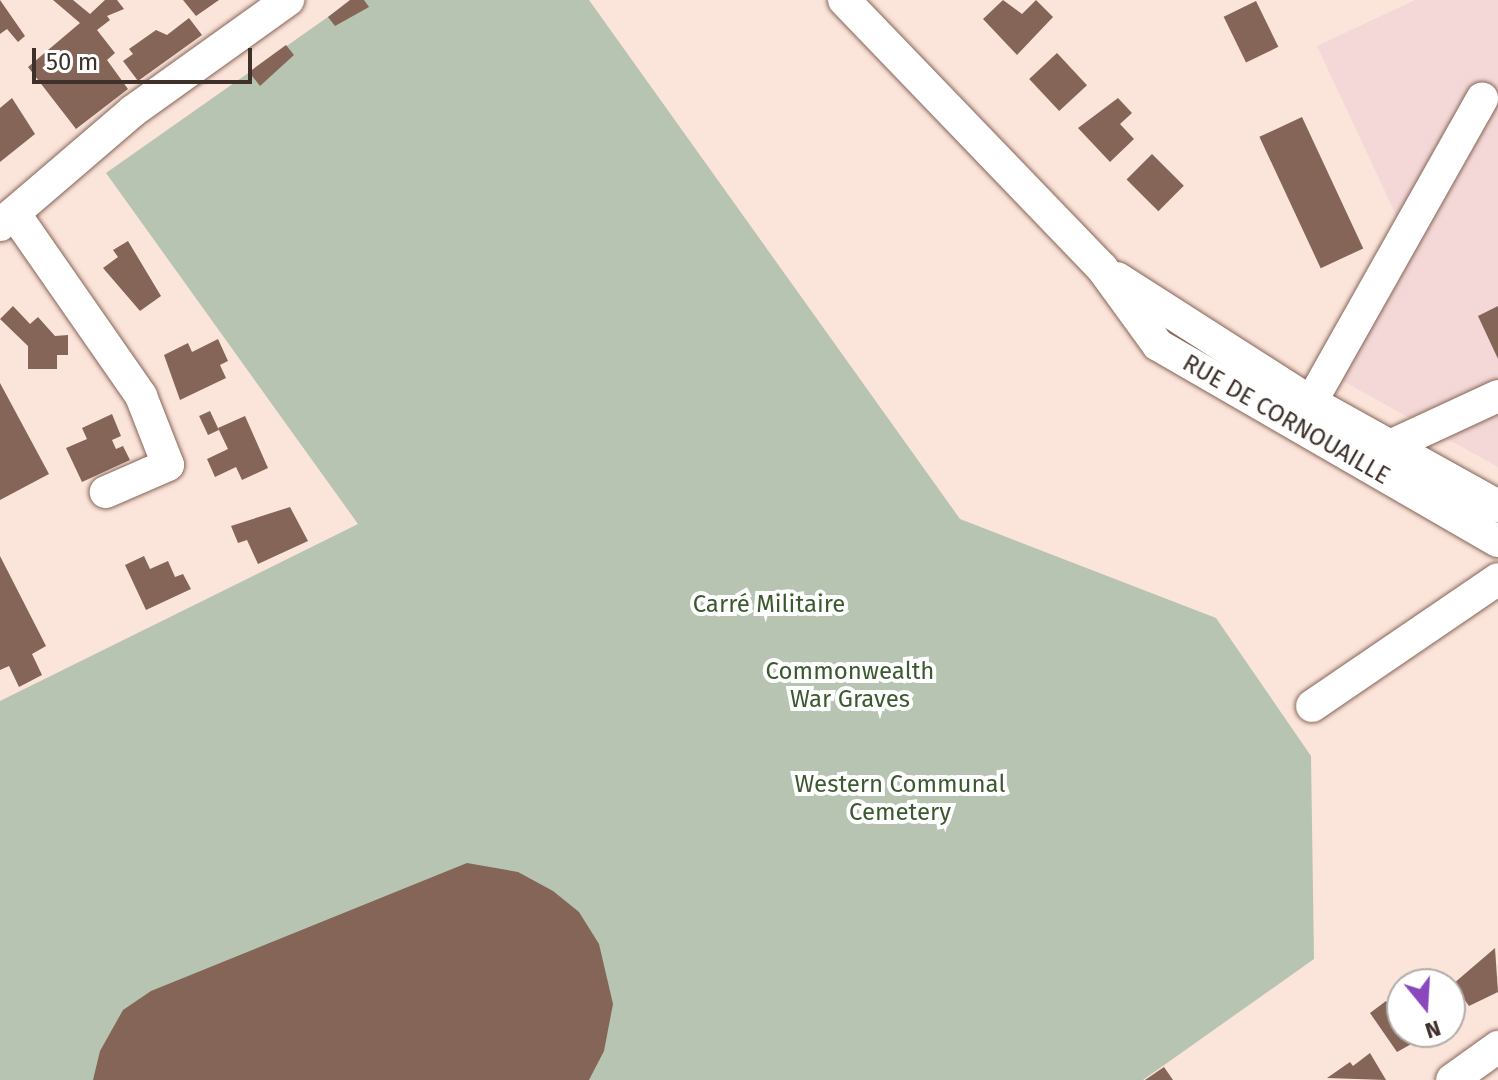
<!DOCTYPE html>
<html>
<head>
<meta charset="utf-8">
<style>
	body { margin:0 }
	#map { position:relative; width:1498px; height:1080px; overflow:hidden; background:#fbe4da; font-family:"Fira Sans",sans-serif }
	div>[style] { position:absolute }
	.education>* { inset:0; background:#f3d8d7 }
	.green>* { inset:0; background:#b7c4b1 }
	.building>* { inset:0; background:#846558; transform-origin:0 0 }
	.roads { filter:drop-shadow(0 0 2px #856456) drop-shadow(0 0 2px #856456) }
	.minor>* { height:32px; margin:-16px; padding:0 16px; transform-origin:16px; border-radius:16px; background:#fff }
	span { translate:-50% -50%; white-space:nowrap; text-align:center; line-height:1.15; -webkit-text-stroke:8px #fff; paint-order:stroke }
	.street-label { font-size:24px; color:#3f302a }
	.park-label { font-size:24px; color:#3b592f }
	.north { position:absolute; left:1386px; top:968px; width:80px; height:80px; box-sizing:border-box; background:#fff; border:2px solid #b2acaa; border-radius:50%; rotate:162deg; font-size:22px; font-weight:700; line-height:32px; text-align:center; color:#3f302a }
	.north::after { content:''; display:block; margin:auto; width:28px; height:36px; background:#8a48bc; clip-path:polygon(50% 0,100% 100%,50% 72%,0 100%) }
	.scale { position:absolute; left:32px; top:48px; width:220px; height:36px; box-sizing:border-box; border:4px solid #3f302a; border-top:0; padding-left:10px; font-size:24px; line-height:28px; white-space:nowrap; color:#3f302a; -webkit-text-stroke:6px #fff; paint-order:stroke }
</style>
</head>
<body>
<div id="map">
	<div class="education">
		<div style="clip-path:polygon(1415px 0,1498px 0,1498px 467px,1312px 364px,1320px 364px,1403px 230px,1317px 46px)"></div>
	</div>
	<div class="green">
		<div style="clip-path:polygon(352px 0,589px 0,960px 519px,1216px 618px,1311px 756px,1314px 959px,1143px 1080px,0 1080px,0 701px,358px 524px,106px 173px)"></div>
	</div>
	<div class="building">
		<div style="clip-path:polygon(0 0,25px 36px,18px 42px,7px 29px,0 34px)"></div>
		<div style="clip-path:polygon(53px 0,73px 0,90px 14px,105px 0,117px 0,124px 9px,107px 16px,110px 20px,97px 30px,115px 53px,107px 60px,128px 89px,76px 129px,28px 67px,80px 23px)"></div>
		<div style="clip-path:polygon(183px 0,219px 0,196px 16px)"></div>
		<div style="clip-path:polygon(350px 0,364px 0,369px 7px,335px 26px,328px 17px)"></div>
		<div style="clip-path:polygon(1003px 0,1022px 14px,1036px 0,1053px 17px,1017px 55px,983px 19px)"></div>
		<div style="left:1256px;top:1px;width:51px;height:36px;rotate:64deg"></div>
		<div style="clip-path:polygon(189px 18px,202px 35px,138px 81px,123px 61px,133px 54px,129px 49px,156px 30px,167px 35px)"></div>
		<div style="clip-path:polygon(286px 45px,294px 55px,260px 86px,249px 72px)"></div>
		<div style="left:1057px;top:53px;width:44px;height:38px;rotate:47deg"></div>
		<div style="clip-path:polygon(12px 98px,35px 134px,0 162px,0 108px)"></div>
		<div style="clip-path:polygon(1118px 98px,1132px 113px,1120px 124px,1134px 139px,1110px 162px,1078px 128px)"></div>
		<div style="left:1302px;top:117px;width:145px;height:47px;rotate:65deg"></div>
		<div style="left:1152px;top:154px;width:45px;height:36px;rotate:45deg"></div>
		<div style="clip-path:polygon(128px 241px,161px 296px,140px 311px,103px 268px,118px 257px,113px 250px)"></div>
		<div style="clip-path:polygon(13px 306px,30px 324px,38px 317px,55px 336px,68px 335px,68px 355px,57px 355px,57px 369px,28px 369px,28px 346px,0 319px)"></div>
		<div style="clip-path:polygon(1498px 306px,1498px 359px,1478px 316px)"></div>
		<div style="clip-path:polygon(218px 339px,228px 361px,220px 365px,226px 378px,180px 400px,164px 355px,188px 343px,192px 352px)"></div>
		<div style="clip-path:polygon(0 383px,49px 474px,0 500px)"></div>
		<div style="left:210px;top:411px;width:21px;height:12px;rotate:65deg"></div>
		<div style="clip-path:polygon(112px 414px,121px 436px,112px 440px,116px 449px,123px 446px,130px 460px,82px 482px,66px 448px,87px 439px,82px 428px)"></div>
		<div style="clip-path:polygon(245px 416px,268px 468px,242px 480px,236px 467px,215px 477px,207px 459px,228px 449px,218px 428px)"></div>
		<div style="clip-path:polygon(290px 507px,308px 541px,258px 564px,247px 540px,238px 543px,231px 526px)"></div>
		<div style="clip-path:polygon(0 556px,46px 646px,32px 654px,42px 675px,19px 687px,9px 666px,0 670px)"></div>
		<div style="clip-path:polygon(144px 556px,150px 569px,168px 561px,175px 577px,183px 574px,191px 589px,146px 610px,125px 565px)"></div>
		<div style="clip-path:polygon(467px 863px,518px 872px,553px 891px,579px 912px,599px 944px,613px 1004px,604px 1051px,589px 1080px,93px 1080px,100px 1051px,123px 1010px,151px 991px)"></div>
		<div style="clip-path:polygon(1495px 948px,1498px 992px,1469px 1006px,1453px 984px)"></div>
		<div style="clip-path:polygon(1402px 1000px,1402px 1032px,1433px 1032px,1397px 1052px,1370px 1013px,1386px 1001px,1391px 1008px)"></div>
		<div style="clip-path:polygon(1370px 1053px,1386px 1080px,1327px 1078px,1350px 1062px,1353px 1066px)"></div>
		<div style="clip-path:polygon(1164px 1067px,1173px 1080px,1145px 1080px)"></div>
	</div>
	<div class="roads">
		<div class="minor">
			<div style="left:844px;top:0;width:372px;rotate:46.1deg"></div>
			<div style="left:1102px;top:268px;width:95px;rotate:54deg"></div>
			<div style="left:1158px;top:345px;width:392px;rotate:30deg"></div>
			<div style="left:14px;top:213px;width:223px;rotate:55.2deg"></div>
			<div style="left:141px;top:396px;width:74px;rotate:68.6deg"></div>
			<div style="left:168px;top:465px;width:68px;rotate:156.5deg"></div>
			<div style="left:0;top:225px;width:175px;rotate:-40.6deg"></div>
			<div style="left:133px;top:111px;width:191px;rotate:-35.6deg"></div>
			<div style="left:1117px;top:278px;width:230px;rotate:32.6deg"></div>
			<div style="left:1311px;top:402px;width:214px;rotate:29.1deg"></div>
			<div style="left:1301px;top:420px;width:369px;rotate:-60.6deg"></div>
			<div style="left:1390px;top:446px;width:119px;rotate:-24.8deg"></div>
			<div style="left:1312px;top:706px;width:225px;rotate:-34.3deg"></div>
			<div style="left:1452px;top:1080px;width:57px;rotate:-35.7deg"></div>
		</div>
	</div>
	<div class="street-label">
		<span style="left:1286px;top:420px;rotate:30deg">RUE DE CORNOUAILLE</span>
	</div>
	<div class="park-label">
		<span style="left:769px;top:605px">Carré Militaire</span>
		<span style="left:850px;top:686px">Commonwealth<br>War Graves</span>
		<span style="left:900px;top:799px">Western Communal<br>Cemetery</span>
	</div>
	<div class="north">N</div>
	<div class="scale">50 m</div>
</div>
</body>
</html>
